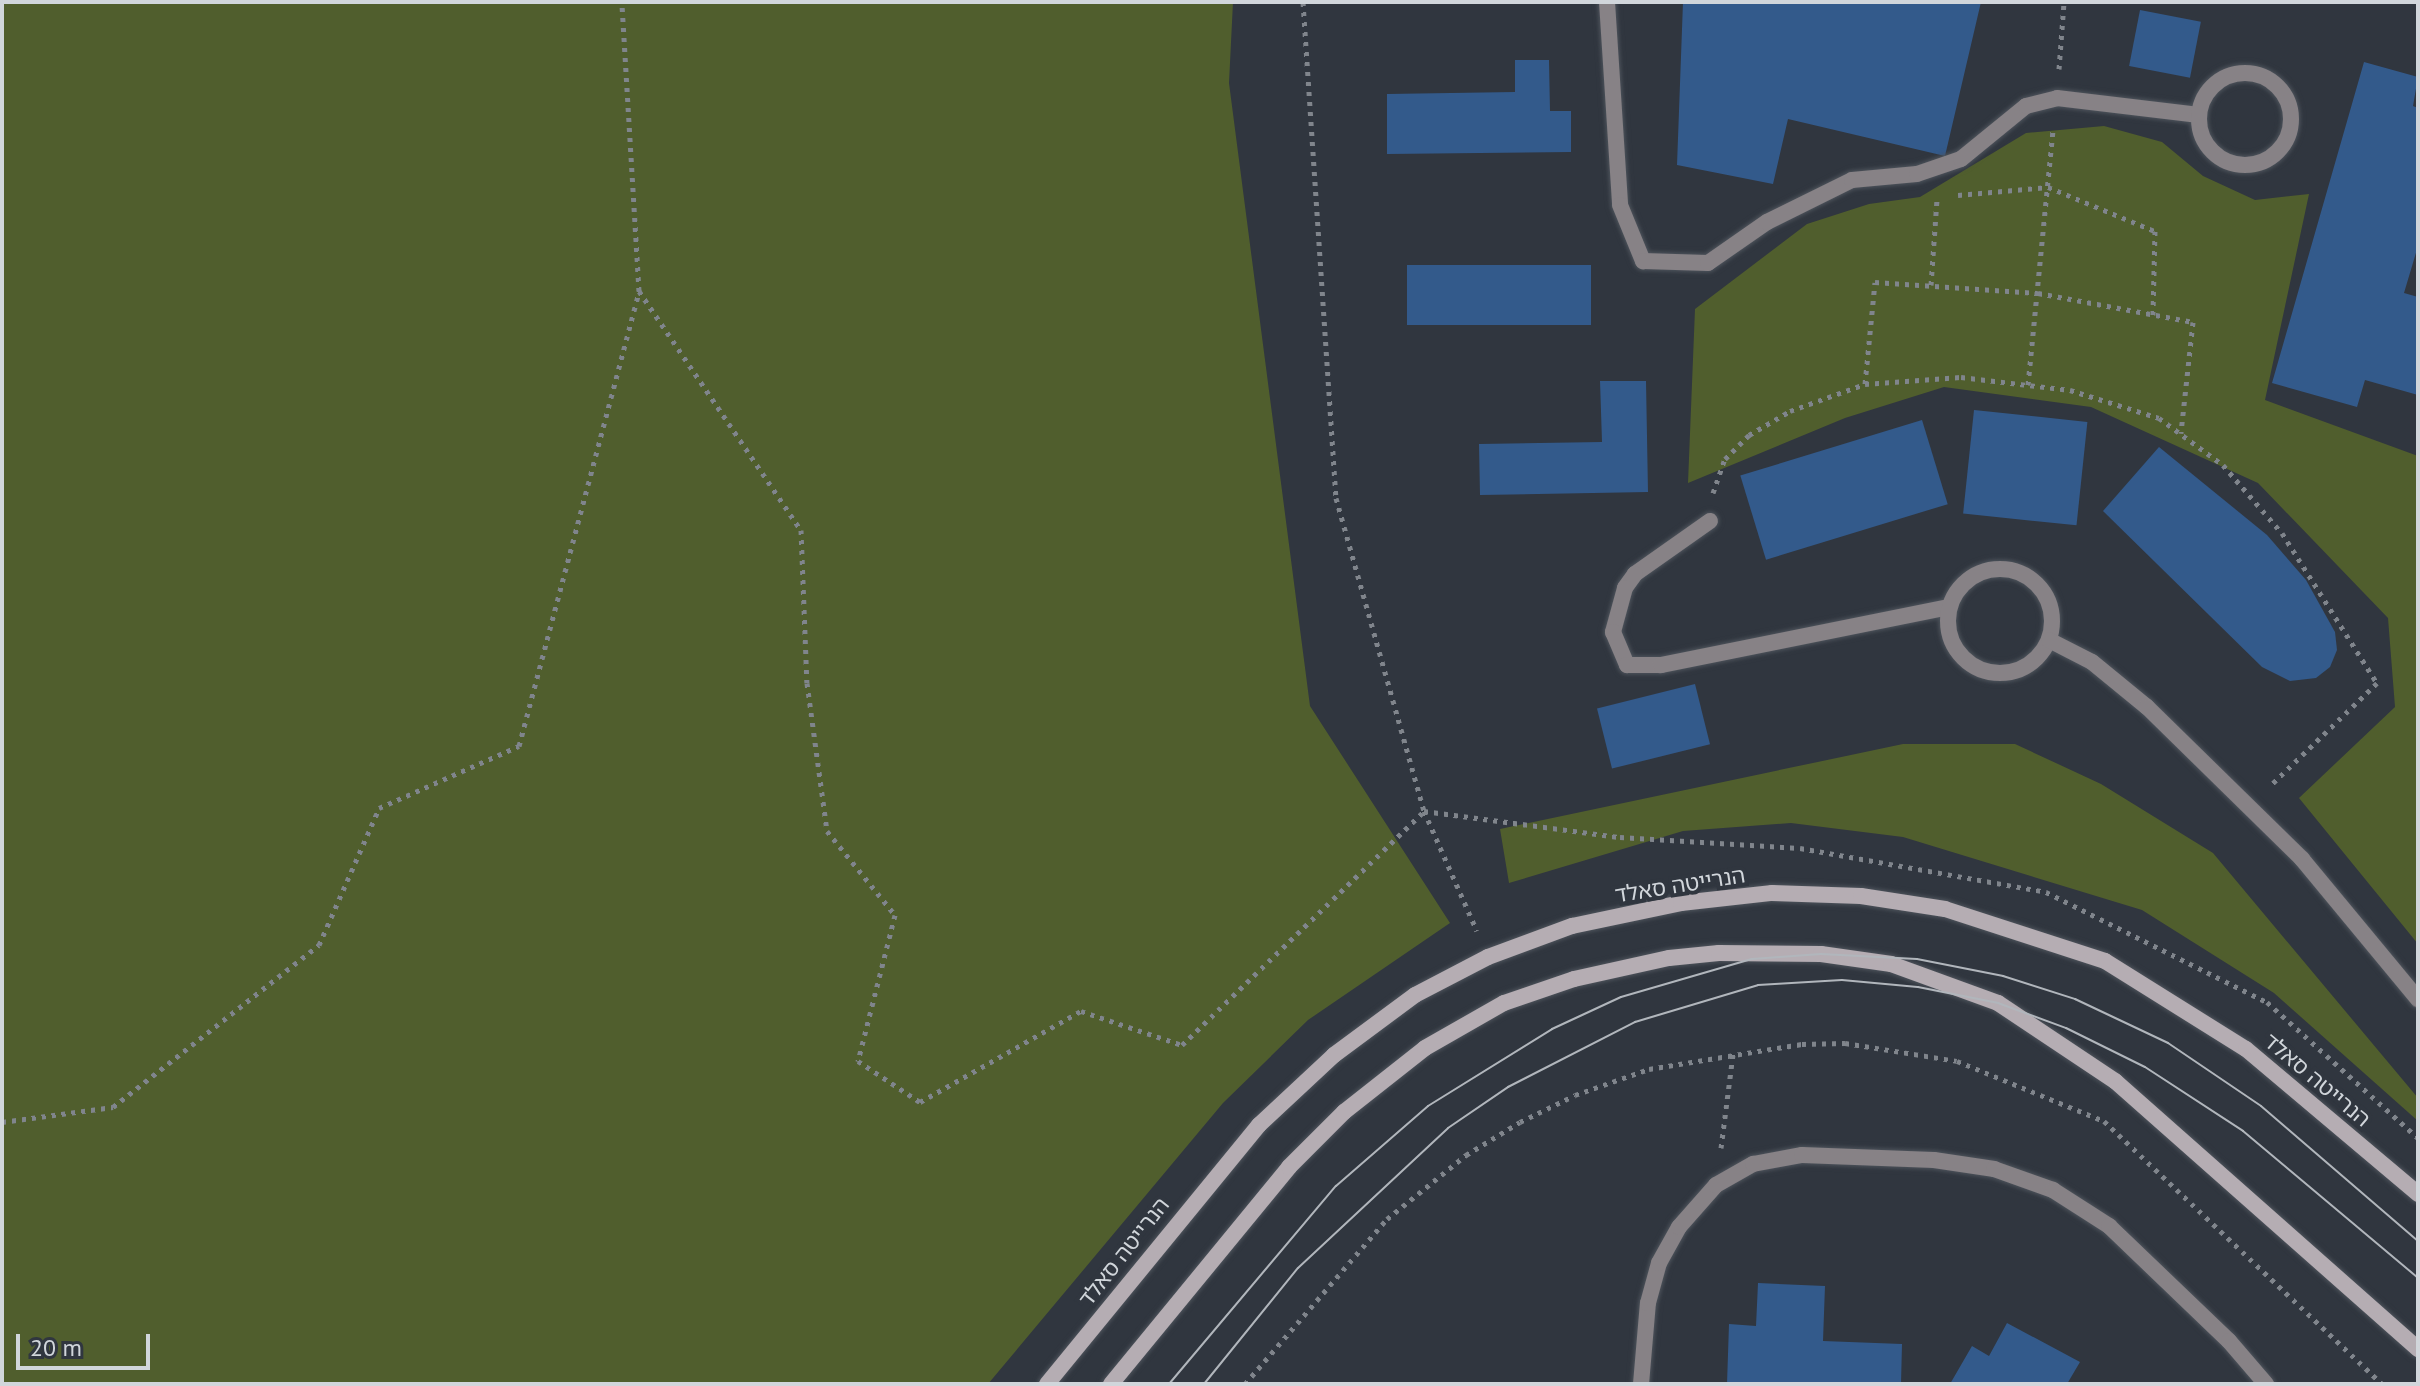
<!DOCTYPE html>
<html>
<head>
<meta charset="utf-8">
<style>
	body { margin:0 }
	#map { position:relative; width:2420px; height:1386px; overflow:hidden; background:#30363f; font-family:"PT Sans","Noto Sans Hebrew",sans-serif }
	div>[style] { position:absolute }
	.green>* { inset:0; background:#505e2d }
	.building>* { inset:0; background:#335a8b; transform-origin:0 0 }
	.path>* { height:5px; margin-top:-2.5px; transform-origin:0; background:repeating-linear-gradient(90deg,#80858c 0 4px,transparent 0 10px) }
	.roads { filter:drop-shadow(0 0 2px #4d535b) drop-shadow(0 0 2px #4d535b) }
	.service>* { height:16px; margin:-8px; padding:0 8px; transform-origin:8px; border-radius:8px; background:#878286 }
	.service>.ring { margin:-8px; padding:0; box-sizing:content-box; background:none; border:16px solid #878286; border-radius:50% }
	.minor>* { height:16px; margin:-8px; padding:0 8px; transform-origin:8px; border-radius:8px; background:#878286 }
	.minor>.ring { margin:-8px; padding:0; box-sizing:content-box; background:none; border:16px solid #878286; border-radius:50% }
	.secondary>* { height:16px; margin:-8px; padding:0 8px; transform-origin:8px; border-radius:8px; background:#b5adb3 }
	.tram>* { height:2px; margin:-1px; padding:0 1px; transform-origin:1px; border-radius:1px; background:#b1b6bc }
	span { translate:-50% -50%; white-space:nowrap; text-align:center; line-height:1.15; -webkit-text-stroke:8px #30363f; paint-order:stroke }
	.street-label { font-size:22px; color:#d1d6db }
	.frame { position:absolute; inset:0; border:4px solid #d1d6db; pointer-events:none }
	.scale { position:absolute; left:16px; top:1334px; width:134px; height:36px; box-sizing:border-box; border:4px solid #d1d6db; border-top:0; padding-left:10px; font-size:24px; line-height:28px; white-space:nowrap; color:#d1d6db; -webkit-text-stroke:6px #30363f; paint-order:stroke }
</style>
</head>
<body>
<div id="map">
	<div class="green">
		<div style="clip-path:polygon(2px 2px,1233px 2px,1229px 83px,1310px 706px,1450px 923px,1308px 1020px,1223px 1103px,988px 1384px,2px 1384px)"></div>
		<div style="clip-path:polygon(2104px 126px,2162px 142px,2203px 176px,2255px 200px,2309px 194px,2265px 400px,2418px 456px,2418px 944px,2299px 798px,2395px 707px,2388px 618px,2258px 483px,2091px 407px,1944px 387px,1845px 418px,1688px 483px,1695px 309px,1807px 224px,1869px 204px,1920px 197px,2026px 133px)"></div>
		<div style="clip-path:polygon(1903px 744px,2015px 744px,2101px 784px,2213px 853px,2418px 1098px,2418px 1121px,2274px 993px,2142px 910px,1903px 837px,1791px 823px,1683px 831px,1509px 883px,1500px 829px)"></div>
	</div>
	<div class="building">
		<div style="clip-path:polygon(1683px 2px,1981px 2px,1945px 156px,1788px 119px,1773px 184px,1677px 165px)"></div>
		<div style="left:2140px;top:10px;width:62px;height:57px;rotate:11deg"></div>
		<div style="clip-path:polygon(1515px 60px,1549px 60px,1550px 111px,1571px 111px,1571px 152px,1387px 154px,1387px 94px,1515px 92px)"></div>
		<div style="clip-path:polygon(2364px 62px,2418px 77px,2413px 106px,2418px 108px,2418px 246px,2404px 293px,2418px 297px,2418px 395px,2365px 380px,2357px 407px,2272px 383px)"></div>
		<div style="left:1407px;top:265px;width:184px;height:60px"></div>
		<div style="clip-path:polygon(1600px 381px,1646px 381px,1648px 492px,1480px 495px,1479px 444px,1602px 442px)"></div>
		<div style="left:1974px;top:410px;width:114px;height:104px;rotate:6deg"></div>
		<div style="left:1922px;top:420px;width:88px;height:190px;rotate:73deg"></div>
		<div style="clip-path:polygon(2159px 447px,2267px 535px,2306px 580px,2335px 632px,2337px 650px,2330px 667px,2316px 678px,2290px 681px,2262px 667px,2103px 511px)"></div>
		<div style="left:1695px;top:684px;width:62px;height:101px;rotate:76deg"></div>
		<div style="clip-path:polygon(1758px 1283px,1825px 1286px,1823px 1341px,1902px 1344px,1901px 1384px,1727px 1384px,1729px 1324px,1756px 1326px)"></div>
		<div style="clip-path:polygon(2007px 1323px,2080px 1362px,2067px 1384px,1950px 1384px,1972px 1346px,1989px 1356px)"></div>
	</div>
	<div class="path">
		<div style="left:1303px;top:2px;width:497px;rotate:86.2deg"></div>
		<div style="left:1336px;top:498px;width:325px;rotate:74.3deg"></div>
		<div style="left:1424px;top:811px;width:131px;rotate:66.2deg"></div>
		<div style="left:2059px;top:69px;width:67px;rotate:-85.7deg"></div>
		<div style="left:1958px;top:195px;width:90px;rotate:-5.1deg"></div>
		<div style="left:2048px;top:187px;width:116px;rotate:22.4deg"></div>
		<div style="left:2155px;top:231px;width:84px;rotate:91.4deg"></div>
		<div style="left:1931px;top:285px;width:86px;rotate:-86deg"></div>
		<div style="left:639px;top:291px;width:289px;rotate:55.9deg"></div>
		<div style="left:801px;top:530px;width:153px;rotate:87.8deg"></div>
		<div style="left:807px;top:683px;width:149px;rotate:82.3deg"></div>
		<div style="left:827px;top:831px;width:108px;rotate:51deg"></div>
		<div style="left:895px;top:915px;width:151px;rotate:104.2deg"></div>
		<div style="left:858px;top:1061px;width:74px;rotate:33.5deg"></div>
		<div style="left:920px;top:1102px;width:185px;rotate:-29.5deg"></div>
		<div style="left:1081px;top:1011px;width:107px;rotate:18.6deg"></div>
		<div style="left:1182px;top:1045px;width:337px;rotate:-44deg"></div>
		<div style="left:1865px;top:384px;width:102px;rotate:-84.4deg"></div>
		<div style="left:1875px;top:282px;width:163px;rotate:3.9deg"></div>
		<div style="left:2038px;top:293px;width:158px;rotate:10.6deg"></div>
		<div style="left:2193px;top:322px;width:112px;rotate:96.2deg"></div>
		<div style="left:2028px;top:385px;width:255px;rotate:-84.4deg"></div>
		<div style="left:1713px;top:493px;width:36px;rotate:-71deg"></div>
		<div style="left:1725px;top:459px;width:34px;rotate:-45deg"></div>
		<div style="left:1749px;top:435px;width:48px;rotate:-30.3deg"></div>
		<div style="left:1790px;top:411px;width:80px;rotate:-19.8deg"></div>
		<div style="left:1865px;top:384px;width:96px;rotate:-4.2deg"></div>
		<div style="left:1961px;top:377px;width:110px;rotate:6.8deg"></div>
		<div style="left:2070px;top:390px;width:93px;rotate:17.5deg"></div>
		<div style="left:2159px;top:418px;width:79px;rotate:36.3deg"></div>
		<div style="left:2223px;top:465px;width:90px;rotate:49.1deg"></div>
		<div style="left:2282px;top:533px;width:178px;rotate:57.7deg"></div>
		<div style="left:2377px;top:683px;width:149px;rotate:136.1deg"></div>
		<div style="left:1424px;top:811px;width:198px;rotate:7.6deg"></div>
		<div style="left:1620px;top:837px;width:180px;rotate:3.5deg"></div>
		<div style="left:1800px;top:848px;width:250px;rotate:10.1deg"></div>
		<div style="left:2046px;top:892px;width:247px;rotate:26.5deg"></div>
		<div style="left:2267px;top:1002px;width:203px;rotate:42deg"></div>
		<div style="left:2px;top:1122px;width:112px;rotate:-7.7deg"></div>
		<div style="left:113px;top:1107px;width:262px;rotate:-38.2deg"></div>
		<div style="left:319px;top:945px;width:150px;rotate:-66.3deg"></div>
		<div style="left:379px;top:808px;width:153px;rotate:-23.9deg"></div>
		<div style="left:519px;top:746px;width:471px;rotate:-75.2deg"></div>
		<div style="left:639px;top:291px;width:289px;rotate:-93.4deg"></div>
		<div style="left:1721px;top:1148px;width:95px;rotate:-82.7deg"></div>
		<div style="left:1245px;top:1384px;width:218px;rotate:-49.3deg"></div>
		<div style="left:1387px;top:1219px;width:102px;rotate:-39deg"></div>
		<div style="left:1466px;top:1155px;width:63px;rotate:-31.4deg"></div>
		<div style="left:1520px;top:1122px;width:61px;rotate:-26.1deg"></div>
		<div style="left:1575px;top:1095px;width:78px;rotate:-19.4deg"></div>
		<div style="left:1649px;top:1069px;width:155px;rotate:-9.3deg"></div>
		<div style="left:1802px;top:1044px;width:43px;rotate:-1.3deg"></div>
		<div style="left:1845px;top:1043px;width:113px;rotate:9.1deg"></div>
		<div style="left:1957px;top:1061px;width:159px;rotate:22.2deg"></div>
		<div style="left:2104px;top:1121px;width:383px;rotate:43.4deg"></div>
	</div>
	<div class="roads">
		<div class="service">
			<div style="left:1607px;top:2px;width:203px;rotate:86.3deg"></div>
			<div style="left:1620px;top:205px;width:61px;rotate:67.7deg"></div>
			<div style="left:1643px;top:261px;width:65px;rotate:1.8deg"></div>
			<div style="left:1708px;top:263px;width:72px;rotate:-34.8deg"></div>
			<div style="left:1767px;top:222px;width:95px;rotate:-26.3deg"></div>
			<div style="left:1852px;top:180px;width:65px;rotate:-5.3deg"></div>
			<div style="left:1917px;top:174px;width:46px;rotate:-18.8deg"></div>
			<div style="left:1961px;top:159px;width:84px;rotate:-39.2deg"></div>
			<div style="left:2026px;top:106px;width:32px;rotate:-14deg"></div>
			<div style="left:2057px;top:98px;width:143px;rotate:6.8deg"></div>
			<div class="ring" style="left:2199px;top:73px;width:76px;height:76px"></div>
			<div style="left:1710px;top:521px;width:92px;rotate:144.8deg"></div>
			<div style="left:1635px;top:574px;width:17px;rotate:126deg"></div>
			<div style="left:1625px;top:588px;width:46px;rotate:105.3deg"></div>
			<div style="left:1613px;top:632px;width:36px;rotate:67deg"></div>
			<div style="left:1627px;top:665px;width:34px"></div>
			<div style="left:1661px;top:665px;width:294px;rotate:-11.4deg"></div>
			<div style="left:1641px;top:1384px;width:81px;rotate:-85.1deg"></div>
			<div style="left:1648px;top:1303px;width:41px;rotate:-74.6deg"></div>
			<div style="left:1659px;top:1263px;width:41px;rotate:-60.9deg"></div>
			<div style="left:1679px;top:1227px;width:56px;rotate:-48.6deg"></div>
			<div style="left:1716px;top:1185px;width:43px;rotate:-29.6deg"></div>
			<div style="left:1753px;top:1164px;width:50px;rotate:-10.4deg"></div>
			<div style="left:1802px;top:1155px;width:132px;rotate:2.2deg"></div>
			<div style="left:1934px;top:1160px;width:61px;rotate:8.5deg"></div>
			<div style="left:1994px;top:1169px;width:63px;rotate:19.6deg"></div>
			<div style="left:2053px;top:1190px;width:67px;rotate:32.7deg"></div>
			<div style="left:2109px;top:1226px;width:166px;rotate:43.8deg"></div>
			<div style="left:2229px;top:1341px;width:57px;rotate:49.3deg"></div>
		</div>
		<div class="minor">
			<div class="ring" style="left:1948px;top:569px;width:88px;height:88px"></div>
			<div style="left:2049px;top:640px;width:48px;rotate:27.1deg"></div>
			<div style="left:2092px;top:662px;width:71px;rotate:39.3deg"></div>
			<div style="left:2147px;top:707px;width:217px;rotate:44.4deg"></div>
			<div style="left:2302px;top:859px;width:182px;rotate:50.4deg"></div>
		</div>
		<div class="secondary">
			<div style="left:1047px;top:1384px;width:335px;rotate:-50.7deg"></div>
			<div style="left:1259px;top:1125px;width:103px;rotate:-43deg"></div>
			<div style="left:1334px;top:1055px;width:101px;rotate:-36.5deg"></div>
			<div style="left:1415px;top:995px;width:82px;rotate:-27.5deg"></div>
			<div style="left:1488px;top:957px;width:90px;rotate:-20.3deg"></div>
			<div style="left:1572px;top:926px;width:111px;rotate:-11.9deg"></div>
			<div style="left:1681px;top:903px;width:92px;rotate:-6.3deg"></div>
			<div style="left:1772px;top:893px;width:89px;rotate:1.9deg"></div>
			<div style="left:1861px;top:896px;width:85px;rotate:8.8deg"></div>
			<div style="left:1945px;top:909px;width:168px;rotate:18deg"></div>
			<div style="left:2105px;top:961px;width:166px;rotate:32deg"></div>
			<div style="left:2246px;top:1049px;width:225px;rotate:40.1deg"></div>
			<div style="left:1111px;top:1384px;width:281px;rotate:-50.6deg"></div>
			<div style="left:1289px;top:1167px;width:78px;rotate:-45deg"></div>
			<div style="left:1344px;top:1112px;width:103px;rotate:-38.3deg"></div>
			<div style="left:1425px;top:1048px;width:91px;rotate:-29.7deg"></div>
			<div style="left:1504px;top:1003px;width:74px;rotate:-18.9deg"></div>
			<div style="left:1574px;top:979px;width:97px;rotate:-12.5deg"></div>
			<div style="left:1669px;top:958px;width:50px;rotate:-5.7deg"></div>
			<div style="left:1719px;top:953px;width:102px;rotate:0.6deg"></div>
			<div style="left:1821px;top:954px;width:71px;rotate:8.1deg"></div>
			<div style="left:1891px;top:964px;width:114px;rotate:20deg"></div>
			<div style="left:1998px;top:1003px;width:141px;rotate:33.7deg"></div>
			<div style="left:2115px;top:1081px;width:405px;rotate:41.5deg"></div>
		</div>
	</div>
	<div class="tram">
		<div style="left:1169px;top:1384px;width:259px;rotate:-49.9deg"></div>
		<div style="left:1336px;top:1186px;width:122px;rotate:-41deg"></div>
		<div style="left:1428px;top:1106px;width:146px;rotate:-31.8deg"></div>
		<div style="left:1552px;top:1029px;width:76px;rotate:-24.9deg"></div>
		<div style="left:1621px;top:997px;width:136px;rotate:-16.2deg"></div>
		<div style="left:1752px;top:959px;width:69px;rotate:-4.1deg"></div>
		<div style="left:1821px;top:954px;width:96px;rotate:3deg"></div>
		<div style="left:1917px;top:959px;width:88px;rotate:11.2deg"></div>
		<div style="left:2003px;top:976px;width:76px;rotate:17.7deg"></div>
		<div style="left:2075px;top:999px;width:103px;rotate:25.3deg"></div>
		<div style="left:2168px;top:1043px;width:112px;rotate:34.1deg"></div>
		<div style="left:2261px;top:1106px;width:207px;rotate:40.7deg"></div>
		<div style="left:1204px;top:1384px;width:149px;rotate:-51deg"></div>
		<div style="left:1298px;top:1268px;width:205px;rotate:-43deg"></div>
		<div style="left:1448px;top:1128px;width:73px;rotate:-34.3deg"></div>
		<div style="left:1508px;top:1087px;width:143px;rotate:-27.1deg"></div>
		<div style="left:1635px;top:1022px;width:128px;rotate:-16.7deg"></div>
		<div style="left:1758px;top:985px;width:84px;rotate:-3.4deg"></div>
		<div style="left:1842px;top:980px;width:76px;rotate:5.3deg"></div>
		<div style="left:1918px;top:987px;width:82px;rotate:11.3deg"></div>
		<div style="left:1998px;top:1003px;width:72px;rotate:20.2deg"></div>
		<div style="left:2066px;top:1028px;width:88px;rotate:26.3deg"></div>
		<div style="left:2145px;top:1067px;width:117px;rotate:33.1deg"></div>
		<div style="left:2243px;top:1131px;width:229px;rotate:40deg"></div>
	</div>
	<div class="street-label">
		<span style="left:1680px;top:885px;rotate:-9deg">הנרייטה סאלד</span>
		<span style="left:2317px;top:1080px;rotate:40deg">הנרייטה סאלד</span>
		<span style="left:1124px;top:1252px;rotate:-52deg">הנרייטה סאלד</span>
	</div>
	<div class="frame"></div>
	<div class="scale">20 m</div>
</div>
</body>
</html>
